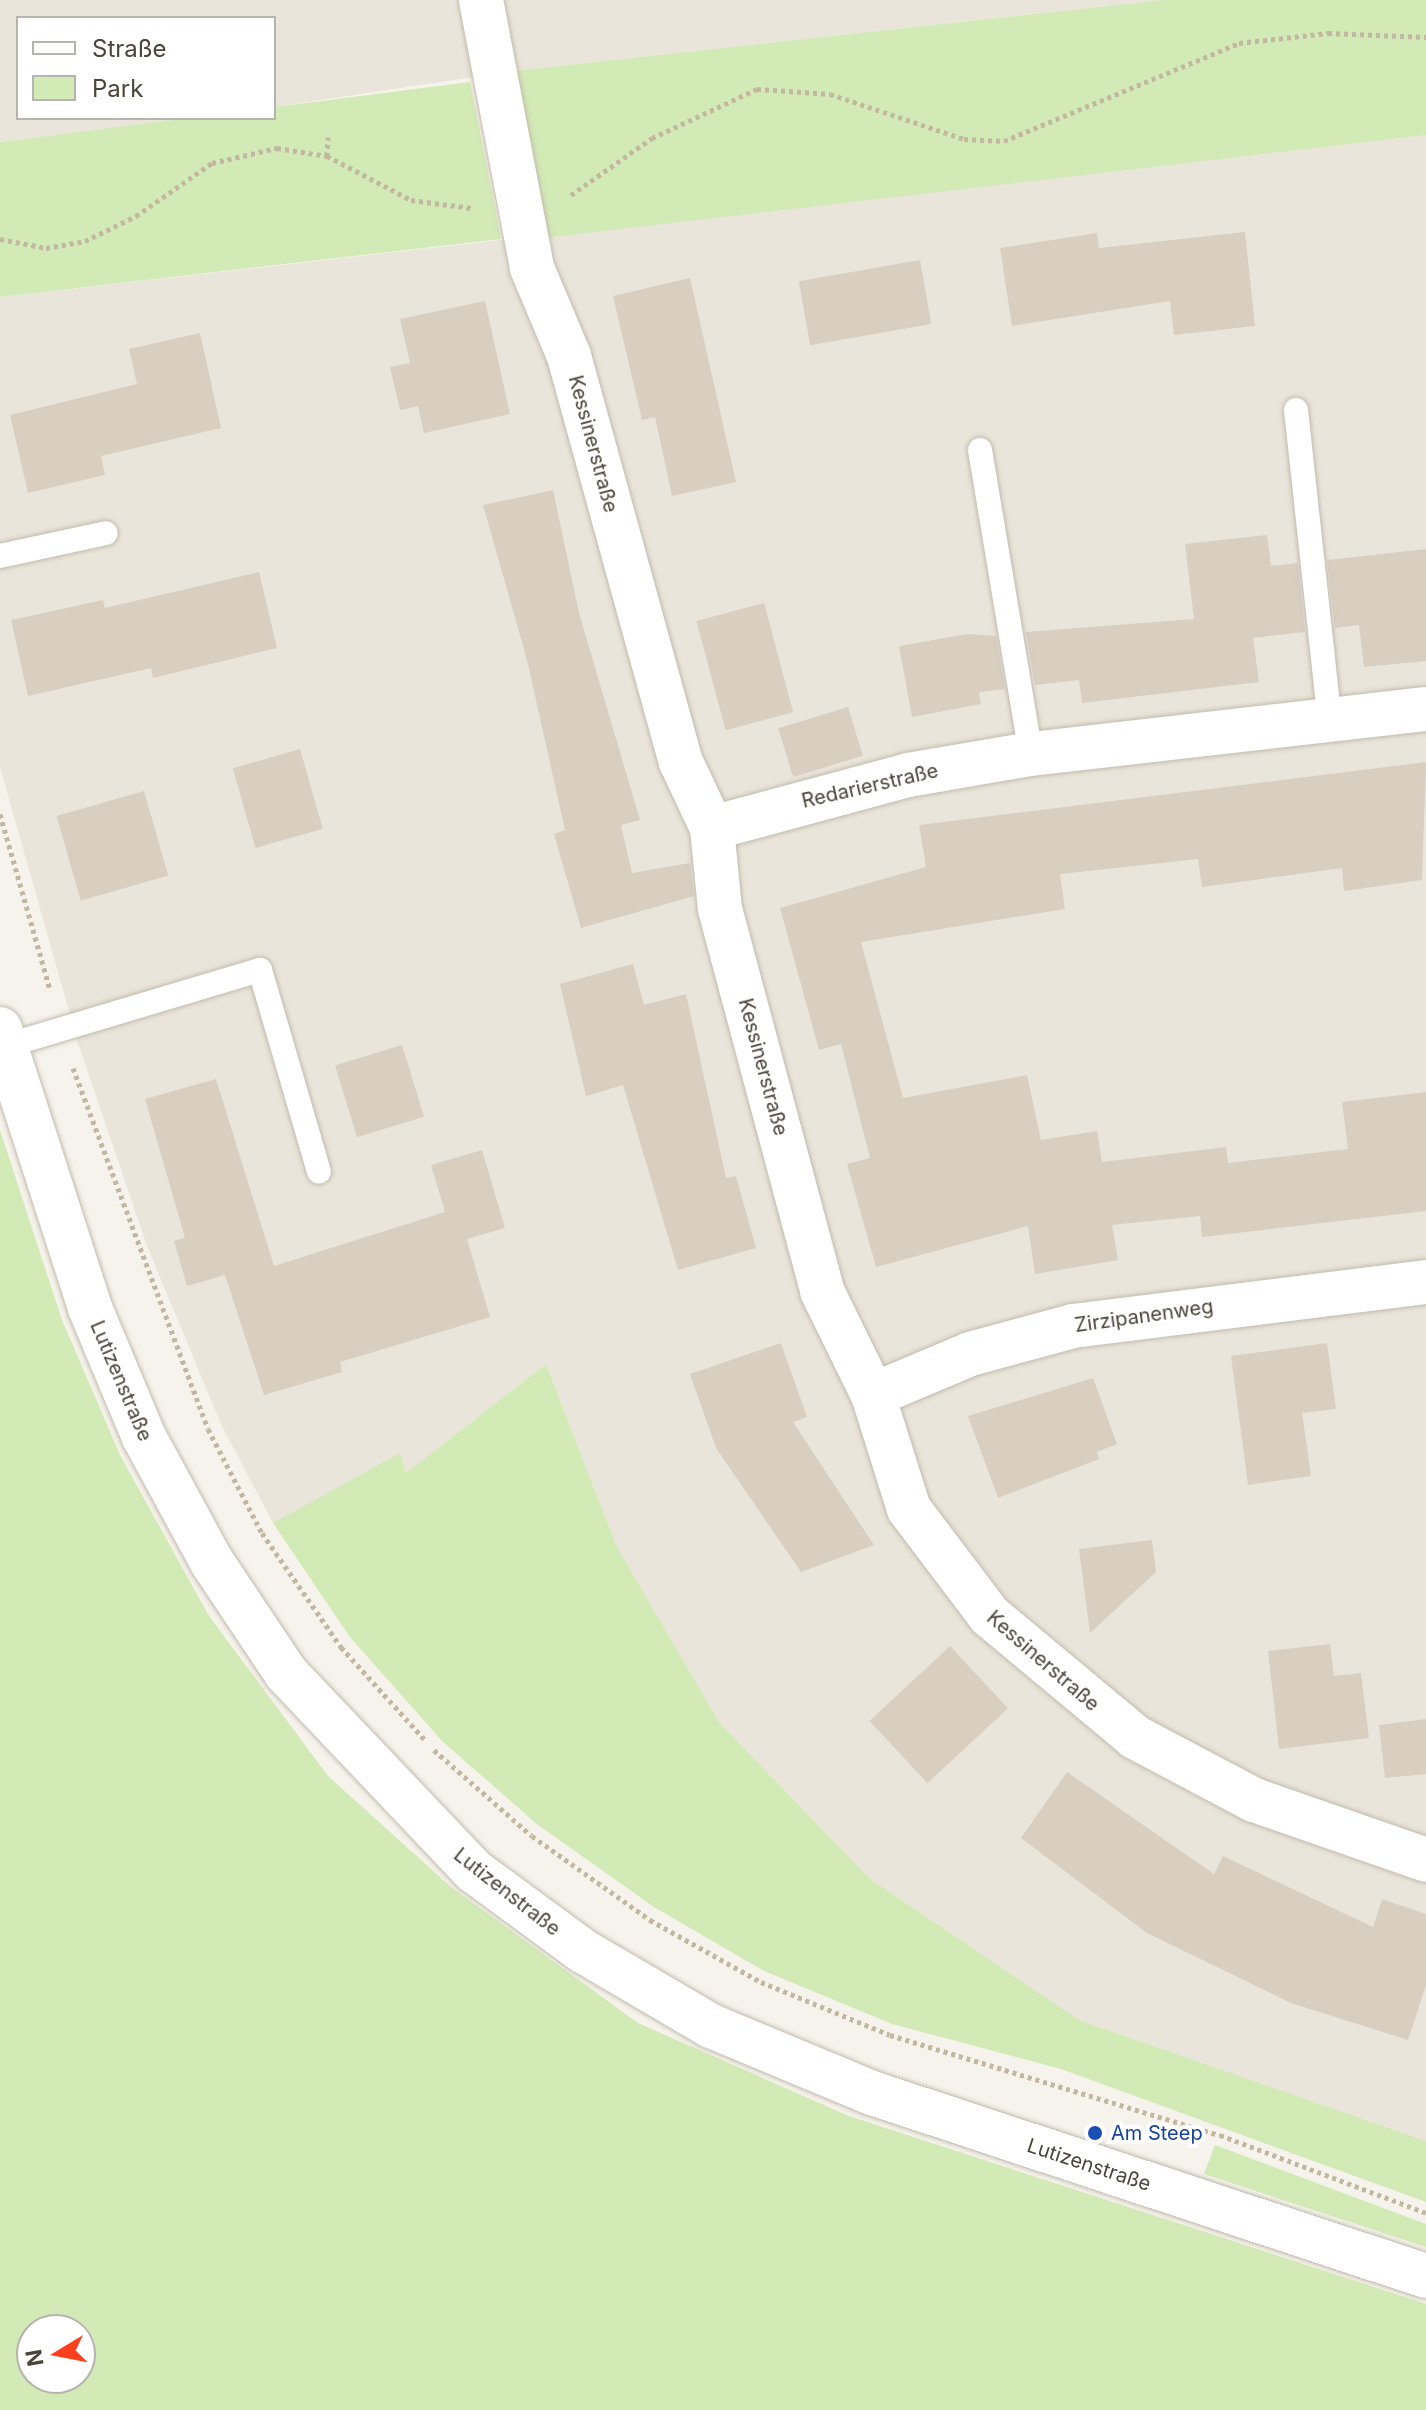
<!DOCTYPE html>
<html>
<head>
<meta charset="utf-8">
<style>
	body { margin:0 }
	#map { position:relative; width:1426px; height:2410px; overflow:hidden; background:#f6f3ec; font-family:Inter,sans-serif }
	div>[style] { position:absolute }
	.residential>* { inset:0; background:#eae5da }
	.green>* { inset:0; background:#d2eab5 }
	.building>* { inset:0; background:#d8cfc1; transform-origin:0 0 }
	.path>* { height:5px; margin-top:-2.5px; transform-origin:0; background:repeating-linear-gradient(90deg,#c4b79f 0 4px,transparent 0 8px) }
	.roads { filter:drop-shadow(0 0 2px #c2bbae) drop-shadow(0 0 2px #c2bbae) }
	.service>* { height:24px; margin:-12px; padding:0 12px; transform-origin:12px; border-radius:12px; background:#fff }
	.minor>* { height:44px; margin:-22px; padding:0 22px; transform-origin:22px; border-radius:22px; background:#fff }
	.dots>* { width:22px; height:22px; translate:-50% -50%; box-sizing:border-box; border:4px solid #fff; border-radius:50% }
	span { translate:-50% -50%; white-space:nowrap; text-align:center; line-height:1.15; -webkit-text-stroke:8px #fff; paint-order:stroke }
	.street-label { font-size:20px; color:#4b4439 }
	.transit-label { font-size:20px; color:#164399 }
	.left { translate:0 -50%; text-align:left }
	.legend { position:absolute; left:16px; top:16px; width:260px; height:104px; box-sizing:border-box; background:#fff; border:2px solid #b7b4b0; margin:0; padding:10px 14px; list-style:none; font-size:24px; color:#4b4439 }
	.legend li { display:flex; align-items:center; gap:16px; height:40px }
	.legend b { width:40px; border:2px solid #b7b4b0 }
	.north { position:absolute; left:16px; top:2314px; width:80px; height:80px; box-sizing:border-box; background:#fff; border:2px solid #b7b4b0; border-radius:50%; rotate:260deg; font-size:22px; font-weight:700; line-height:32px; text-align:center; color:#4b4439 }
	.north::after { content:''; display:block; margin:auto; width:28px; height:36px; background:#fc3f1d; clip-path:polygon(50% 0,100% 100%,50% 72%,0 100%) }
</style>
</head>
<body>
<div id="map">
	<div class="residential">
		<div style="clip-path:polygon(0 0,1163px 0,513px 71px,274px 107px,274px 18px,18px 18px,18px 118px,187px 118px,0 142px)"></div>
		<div style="clip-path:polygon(1426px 135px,1426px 2141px,1079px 2020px,869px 1878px,719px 1722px,616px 1545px,546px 1364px,406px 1473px,400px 1454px,273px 1523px,221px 1424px,147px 1246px,78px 1043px,0 767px,0 297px)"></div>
	</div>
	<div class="green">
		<div style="clip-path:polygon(1163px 0,1426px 0,1426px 135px,544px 238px,513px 71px)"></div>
		<div style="clip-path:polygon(470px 82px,501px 239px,0 297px,0 142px,187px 118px,274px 118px,274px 107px)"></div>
		<div style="clip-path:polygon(evenodd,0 1130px,62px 1320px,121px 1457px,209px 1616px,328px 1776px,451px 1887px,638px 2023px,849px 2116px,1426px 2304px,1426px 2410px,0 2410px,0 1130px,80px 2330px,80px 2378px,32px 2378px,32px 2330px,80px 2330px)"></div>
		<div style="clip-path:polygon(546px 1364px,616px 1545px,719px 1722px,869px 1878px,1079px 2020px,1426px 2141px,1426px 2202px,1061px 2069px,892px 2024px,764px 1971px,654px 1907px,538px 1825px,442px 1741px,349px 1636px,273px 1523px,400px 1453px,406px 1473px)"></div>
		<div style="clip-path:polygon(1215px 2145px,1426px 2224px,1426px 2247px,1204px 2174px)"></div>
	</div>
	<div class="building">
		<div style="clip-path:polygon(1245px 232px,1255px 326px,1174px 335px,1170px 301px,1012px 326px,1000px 248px,1097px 233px,1099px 248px)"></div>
		<div style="left:920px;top:260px;width:65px;height:123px;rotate:80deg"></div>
		<div style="clip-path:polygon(690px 278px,736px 482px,672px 496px,655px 417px,642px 420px,613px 296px)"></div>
		<div style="clip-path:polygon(485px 301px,510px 414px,424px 433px,418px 406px,400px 410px,390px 367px,410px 363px,400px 319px)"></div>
		<div style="clip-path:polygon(200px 333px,221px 428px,101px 456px,105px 475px,28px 493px,10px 415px,137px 384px,129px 349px)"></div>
		<div style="clip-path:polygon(553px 490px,579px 613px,640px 820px,621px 825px,632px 873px,690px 863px,694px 896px,581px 928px,554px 834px,565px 830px,527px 660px,483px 505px)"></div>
		<div style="clip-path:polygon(1267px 535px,1271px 566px,1298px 563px,1305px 632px,1253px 638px,1259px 682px,1082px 703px,1079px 680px,1035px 685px,1026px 632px,1194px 619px,1185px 544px)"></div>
		<div style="clip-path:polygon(1426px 549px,1426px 661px,1364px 667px,1359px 625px,1335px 628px,1327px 560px)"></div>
		<div style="clip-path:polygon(259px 572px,277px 648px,153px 678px,151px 668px,28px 696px,11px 620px,103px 600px,105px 608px)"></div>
		<div style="left:764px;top:603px;width:113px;height:70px;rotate:75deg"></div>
		<div style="clip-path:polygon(968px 634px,996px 636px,1005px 689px,979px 692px,981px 704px,912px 717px,899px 646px)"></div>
		<div style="left:848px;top:707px;width:51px;height:73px;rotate:73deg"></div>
		<div style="left:300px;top:749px;width:83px;height:70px;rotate:74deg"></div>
		<div style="clip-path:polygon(1426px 762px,1422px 880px,1344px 891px,1342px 868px,1202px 887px,1198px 859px,1060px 874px,1065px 909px,861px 942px,903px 1098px,1027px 1075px,1041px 1140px,1097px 1131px,1102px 1162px,1226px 1147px,1228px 1163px,1348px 1149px,1342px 1102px,1426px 1092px,1426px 1211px,1202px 1237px,1200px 1216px,1112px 1225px,1118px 1260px,1035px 1274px,1028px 1226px,876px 1267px,847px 1164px,870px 1158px,841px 1044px,819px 1050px,780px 908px,926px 867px,919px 825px)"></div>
		<div style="left:144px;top:791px;width:88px;height:91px;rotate:74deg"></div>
		<div style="clip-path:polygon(633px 964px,644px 1005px,686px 994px,726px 1178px,736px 1176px,756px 1248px,678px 1270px,623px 1085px,586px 1096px,560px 984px)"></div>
		<div style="left:402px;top:1045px;width:75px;height:70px;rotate:73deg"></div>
		<div style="clip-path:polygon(216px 1079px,274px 1266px,445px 1212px,431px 1165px,482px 1150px,505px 1228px,467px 1239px,490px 1317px,340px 1362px,342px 1372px,264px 1395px,225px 1275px,187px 1286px,174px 1241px,185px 1238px,145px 1099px)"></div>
		<div style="clip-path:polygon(781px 1343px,807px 1417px,793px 1422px,874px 1545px,801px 1572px,716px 1448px,690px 1374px)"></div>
		<div style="clip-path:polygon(1327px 1343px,1336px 1409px,1302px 1413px,1311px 1476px,1248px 1485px,1231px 1356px)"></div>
		<div style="clip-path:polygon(1093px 1378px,1117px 1444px,1097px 1452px,1099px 1459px,998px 1498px,968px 1416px)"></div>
		<div style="clip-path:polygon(1152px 1540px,1156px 1572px,1090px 1633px,1079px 1549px)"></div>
		<div style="clip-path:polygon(1330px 1644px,1334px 1676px,1361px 1673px,1369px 1738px,1279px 1749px,1268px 1651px)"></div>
		<div style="left:950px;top:1646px;width:85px;height:110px;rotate:47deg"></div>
		<div style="clip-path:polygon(1426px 1719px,1426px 1774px,1385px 1778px,1379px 1725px)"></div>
		<div style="clip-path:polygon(1067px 1772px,1214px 1874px,1223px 1856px,1373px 1927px,1382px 1899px,1426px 1914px,1426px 1985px,1408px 2040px,1291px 2003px,1147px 1933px,1021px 1838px)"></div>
	</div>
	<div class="path">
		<div style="left:327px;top:156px;width:19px;rotate:-87deg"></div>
		<div style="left:571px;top:195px;width:99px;rotate:-35.1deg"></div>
		<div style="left:652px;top:138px;width:116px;rotate:-25deg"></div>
		<div style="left:757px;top:89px;width:73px;rotate:3.9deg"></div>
		<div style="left:830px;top:94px;width:141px;rotate:18.6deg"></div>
		<div style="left:964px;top:139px;width:40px;rotate:2.9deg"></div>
		<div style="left:1004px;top:141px;width:255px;rotate:-22.6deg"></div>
		<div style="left:1239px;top:43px;width:90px;rotate:-6.4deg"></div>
		<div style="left:1328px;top:33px;width:98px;rotate:2.3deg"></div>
		<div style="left:0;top:239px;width:47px;rotate:11.1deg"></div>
		<div style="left:46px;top:248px;width:40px;rotate:-10deg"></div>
		<div style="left:85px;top:241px;width:57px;rotate:-26.1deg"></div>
		<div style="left:136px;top:216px;width:93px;rotate:-34.9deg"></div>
		<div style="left:212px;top:163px;width:67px;rotate:-13deg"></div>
		<div style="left:277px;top:148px;width:51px;rotate:9.1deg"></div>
		<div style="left:327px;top:156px;width:95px;rotate:27.6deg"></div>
		<div style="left:411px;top:200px;width:61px;rotate:7.6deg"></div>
		<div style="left:0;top:814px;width:183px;rotate:74.1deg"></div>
		<div style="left:73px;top:1068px;width:385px;rotate:69.5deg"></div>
		<div style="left:208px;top:1429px;width:117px;rotate:62.6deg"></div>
		<div style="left:262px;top:1533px;width:139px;rotate:55.3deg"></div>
		<div style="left:341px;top:1647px;width:125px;rotate:47.9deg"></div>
		<div style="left:434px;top:1750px;width:130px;rotate:41.3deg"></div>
		<div style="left:532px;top:1836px;width:145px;rotate:35.4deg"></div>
		<div style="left:650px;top:1920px;width:127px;rotate:29.2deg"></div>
		<div style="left:761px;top:1982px;width:139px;rotate:22.3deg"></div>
		<div style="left:890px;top:2035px;width:345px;rotate:16.9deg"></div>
		<div style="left:1220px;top:2135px;width:220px;rotate:20.7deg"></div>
	</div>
	<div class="roads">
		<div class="service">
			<div style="left:1296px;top:410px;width:313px;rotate:83.8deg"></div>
			<div style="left:980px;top:450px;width:308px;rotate:80.5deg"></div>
			<div style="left:0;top:556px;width:108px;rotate:-12.2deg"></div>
			<div style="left:5px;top:1046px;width:266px;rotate:-16.6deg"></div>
			<div style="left:260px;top:970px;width:210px;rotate:73.7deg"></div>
		</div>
		<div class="minor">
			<div style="left:481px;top:0;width:273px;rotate:79.2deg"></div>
			<div style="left:532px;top:268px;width:95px;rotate:67.2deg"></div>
			<div style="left:569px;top:356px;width:421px;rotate:74.6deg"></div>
			<div style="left:681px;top:762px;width:73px;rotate:64.8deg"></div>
			<div style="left:712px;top:828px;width:81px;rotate:84.4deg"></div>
			<div style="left:720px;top:909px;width:395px;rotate:75deg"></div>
			<div style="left:822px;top:1291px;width:116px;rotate:63.9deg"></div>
			<div style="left:873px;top:1395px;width:120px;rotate:72.5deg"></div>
			<div style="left:909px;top:1509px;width:134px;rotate:52.9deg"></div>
			<div style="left:990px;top:1616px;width:189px;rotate:39.8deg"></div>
			<div style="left:1135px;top:1737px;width:135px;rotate:27.9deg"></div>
			<div style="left:1254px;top:1800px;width:182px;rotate:19.2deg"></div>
			<div style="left:712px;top:828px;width:203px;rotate:-15.1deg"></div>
			<div style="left:908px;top:775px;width:125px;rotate:-9.7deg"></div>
			<div style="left:1031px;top:754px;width:398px;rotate:-6.5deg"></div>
			<div style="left:0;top:1029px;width:293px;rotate:72.1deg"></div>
			<div style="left:90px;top:1308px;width:140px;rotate:67.3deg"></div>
			<div style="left:144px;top:1437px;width:142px;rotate:61.5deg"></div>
			<div style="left:212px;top:1562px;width:133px;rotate:56.3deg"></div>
			<div style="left:286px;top:1673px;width:273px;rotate:46.5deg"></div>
			<div style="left:474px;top:1871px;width:135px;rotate:36.3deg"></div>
			<div style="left:583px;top:1951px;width:148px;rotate:30.4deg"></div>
			<div style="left:711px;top:2026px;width:174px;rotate:22.6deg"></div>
			<div style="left:872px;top:2093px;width:583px;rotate:18.28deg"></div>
			<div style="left:873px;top:1395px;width:105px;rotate:-22.9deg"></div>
			<div style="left:970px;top:1354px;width:107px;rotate:-15.2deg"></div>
			<div style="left:1073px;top:1326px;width:356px;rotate:-7.1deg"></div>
		</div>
	</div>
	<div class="dots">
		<div style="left:1095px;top:2133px;background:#1a4fb4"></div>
	</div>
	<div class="street-label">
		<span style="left:593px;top:444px;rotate:75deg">Kessinerstraße</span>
		<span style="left:870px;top:786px;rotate:-13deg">Redarierstraße</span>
		<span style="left:763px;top:1067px;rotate:75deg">Kessinerstraße</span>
		<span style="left:1144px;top:1316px;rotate:-8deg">Zirzipanenweg</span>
		<span style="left:121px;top:1381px;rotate:67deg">Lutizenstraße</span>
		<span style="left:1043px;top:1661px;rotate:41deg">Kessinerstraße</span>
		<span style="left:507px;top:1892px;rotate:38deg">Lutizenstraße</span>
		<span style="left:1089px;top:2165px;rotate:18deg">Lutizenstraße</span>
	</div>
	<div class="transit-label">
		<span class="left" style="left:1111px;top:2133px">Am Steep</span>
	</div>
	<ul class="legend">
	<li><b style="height:10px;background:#fff"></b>Straße</li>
	<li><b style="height:22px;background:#d2eab5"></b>Park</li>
	</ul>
	<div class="north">N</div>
</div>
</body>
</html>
